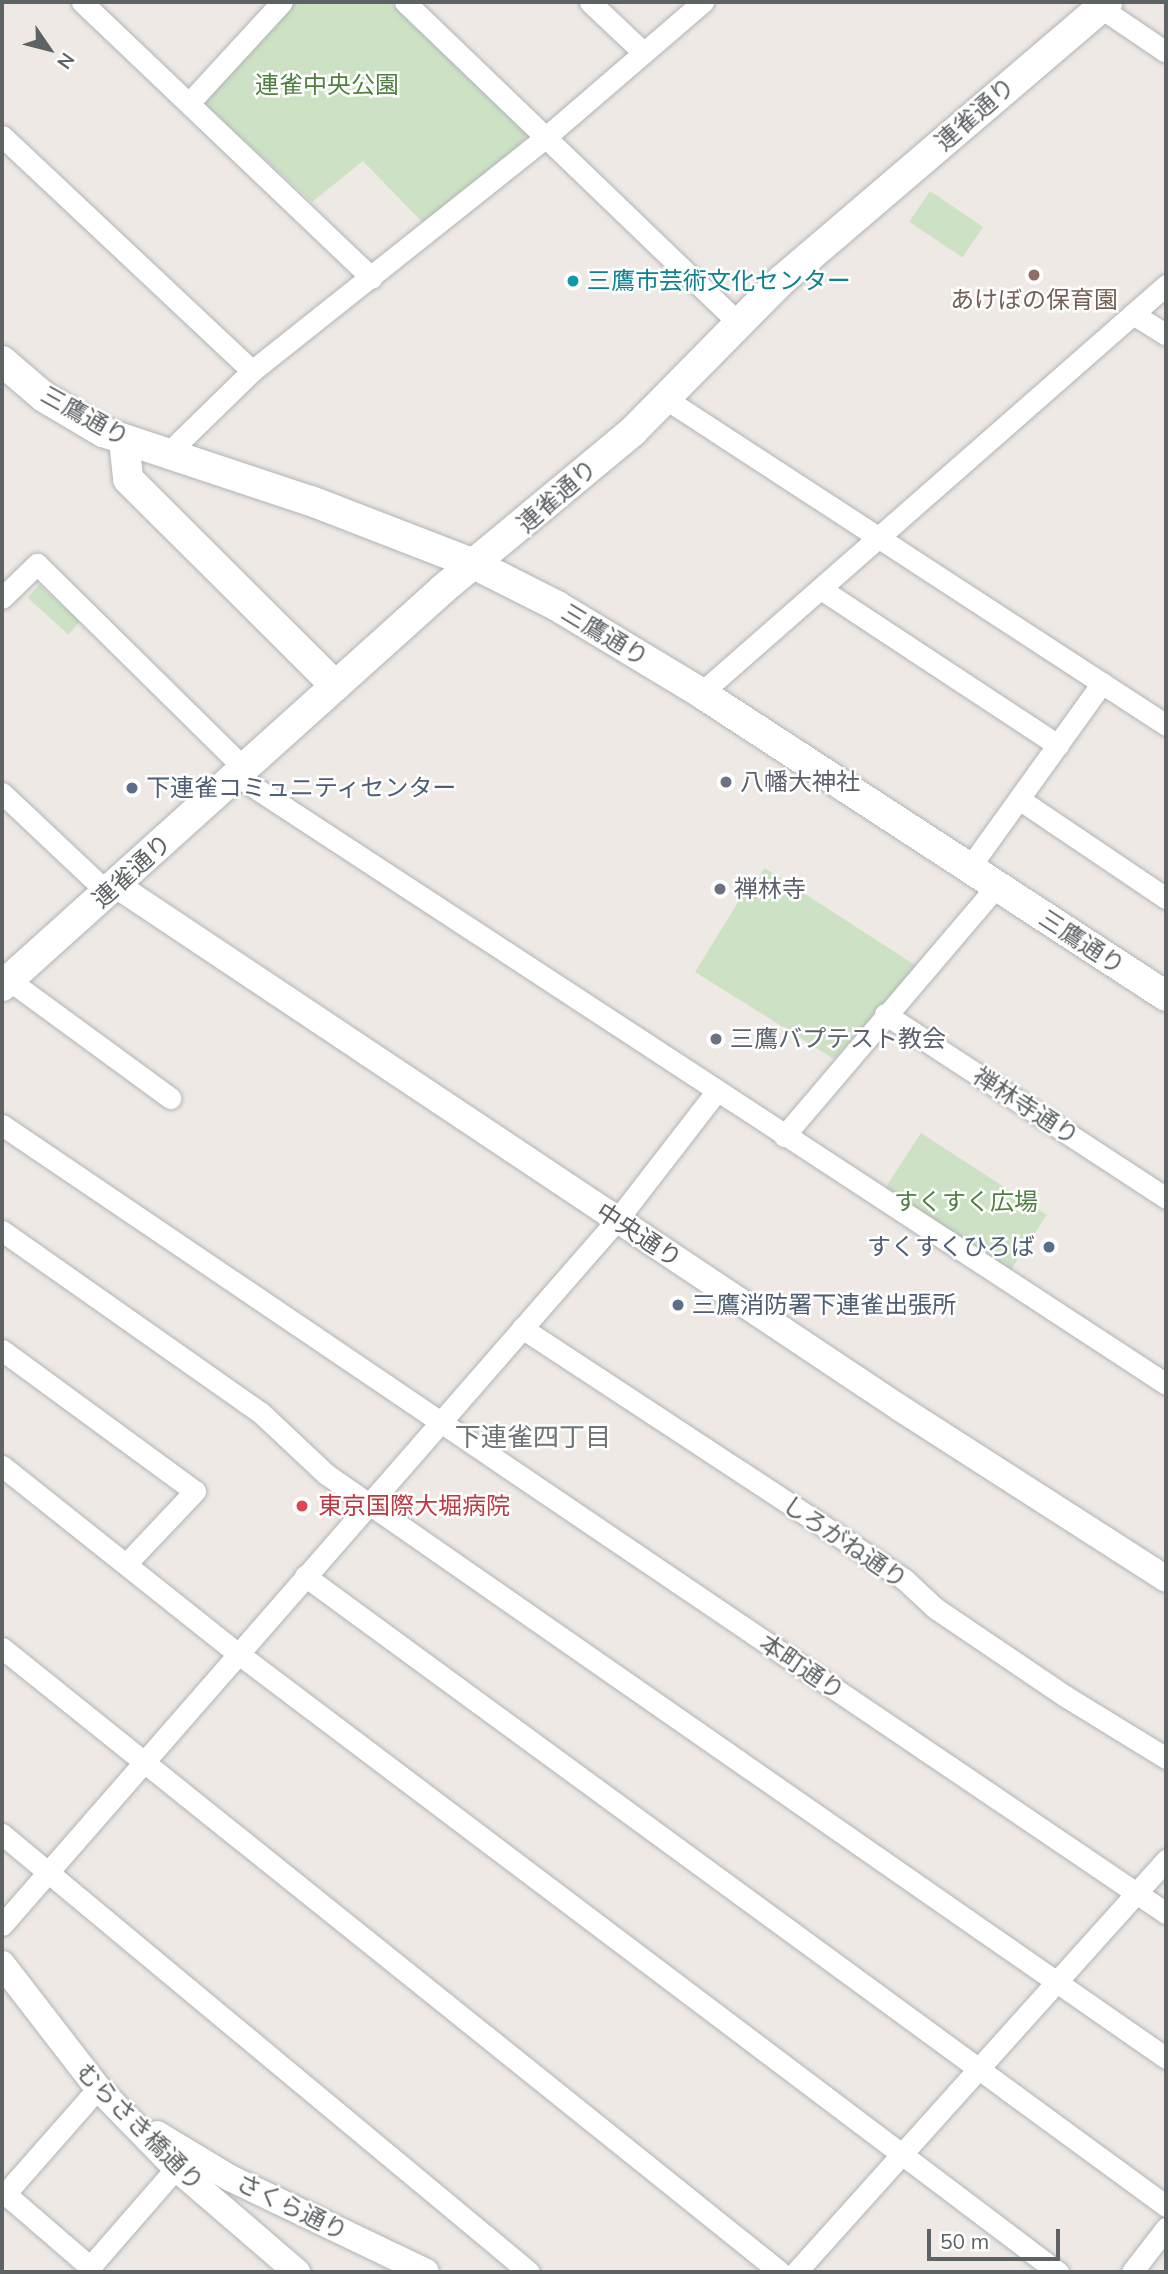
<!DOCTYPE html>
<html>
<head>
<meta charset="utf-8">
<style>
	body { margin:0 }
	#map { position:relative; width:1168px; height:2274px; overflow:hidden; background:#eee9e5; font-family:Mulish,"Noto Sans JP",sans-serif }
	div>[style] { position:absolute }
	.green>* { inset:0; background:#cde2c5; transform-origin:0 0 }
	.roads { filter:drop-shadow(0 0 2px #b0b4b6) drop-shadow(0 0 2px #b0b4b6) }
	.minor>* { height:21px; margin:-10.5px; padding:0 10.5px; transform-origin:10.5px; border-radius:10.5px; background:#fff }
	.tertiary>* { height:26px; margin:-13px; padding:0 13px; transform-origin:13px; border-radius:13px; background:#fff }
	.secondary>* { height:30px; margin:-15px; padding:0 15px; transform-origin:15px; border-radius:15px; background:#fff }
	.dots>* { width:19px; height:19px; translate:-50% -50%; box-sizing:border-box; border:4px solid #fff; border-radius:50% }
	span { translate:-50% -50%; white-space:nowrap; text-align:center; line-height:1.15; -webkit-text-stroke:5px #fff; paint-order:stroke }
	.park-label { font-size:24px; color:#4f8040 }
	.street-label { font-size:24px; color:#5d6264 }
	.culture-label { font-size:24px; color:#0d838f }
	.left { translate:0 -50%; text-align:left }
	.education-label { font-size:24px; color:#785e54 }
	.worship-label { font-size:24px; color:#5b616d }
	.service-label { font-size:24px; color:#4e5e75 }
	.right { translate:-100% -50%; text-align:right }
	.health-label { font-size:24px; color:#be3a42 }
	.neighbourhood-label { font-size:26px; color:#6e7476 }
	.frame { position:absolute; inset:0; border:4px solid #5d6264; pointer-events:none }
	.north { position:absolute; left:14px; top:14px; width:70px; height:70px; -webkit-text-stroke:5px #fff; paint-order:stroke; rotate:125deg; font-size:19px; font-weight:700; line-height:28px; text-align:center; color:#5d6264 }
	.north::after { content:''; display:block; margin:auto; width:24px; height:32px; background:#5d6264; clip-path:polygon(50% 0,100% 100%,50% 72%,0 100%) }
	.scale { position:absolute; left:927px; top:2229px; width:133px; height:32px; box-sizing:border-box; border:4px solid #5d6264; border-top:0; padding-left:9px; font-size:21px; line-height:24px; white-space:nowrap; color:#5d6264; -webkit-text-stroke:5px #fff; paint-order:stroke }
</style>
</head>
<body>
<div id="map">
	<div class="green">
		<div style="clip-path:polygon(290px 2px,389px 2px,531px 134px,426px 226px,363px 161px,312px 202px,200px 100px)"></div>
		<div style="left:930px;top:191px;width:64px;height:37px;rotate:34deg"></div>
		<div style="left:39px;top:585px;width:55px;height:17px;rotate:42deg"></div>
		<div style="clip-path:polygon(765px 868px,918px 967px,834px 1059px,695px 972px,737px 904px)"></div>
		<div style="left:921px;top:1133px;width:150px;height:67px;rotate:33deg"></div>
	</div>
	<div class="roads">
		<div class="minor">
			<div style="left:82px;top:2px;width:400px;rotate:43.6deg"></div>
			<div style="left:405px;top:2px;width:463px;rotate:43.9deg"></div>
			<div style="left:590px;top:2px;width:74px;rotate:43.4deg"></div>
			<div style="left:1101px;top:8px;width:78px;rotate:34.1deg"></div>
			<div style="left:189px;top:103px;width:137px;rotate:-47.4deg"></div>
			<div style="left:2px;top:136px;width:343px;rotate:43.2deg"></div>
			<div style="left:1133px;top:314px;width:39px;rotate:32deg"></div>
			<div style="left:666px;top:399px;width:597px;rotate:33.1deg"></div>
			<div style="left:167px;top:454px;width:119px;rotate:-44.3deg"></div>
			<div style="left:252px;top:371px;width:377px;rotate:-38.5deg"></div>
			<div style="left:547px;top:136px;width:206px;rotate:-40.7deg"></div>
			<div style="left:821px;top:589px;width:284px;rotate:33.4deg"></div>
			<div style="left:2px;top:598px;width:49px;rotate:-44.2deg"></div>
			<div style="left:37px;top:564px;width:292px;rotate:44.6deg"></div>
			<div style="left:701px;top:693px;width:619px;rotate:-41.26deg"></div>
			<div style="left:237px;top:776px;width:1110px;rotate:33.2deg"></div>
			<div style="left:2px;top:793px;width:146px;rotate:43.3deg"></div>
			<div style="left:1019px;top:799px;width:177px;rotate:34deg"></div>
			<div style="left:969px;top:868px;width:228px;rotate:-54.3deg"></div>
			<div style="left:9px;top:980px;width:200px;rotate:36.2deg"></div>
			<div style="left:885px;top:1014px;width:336px;rotate:33.2deg"></div>
			<div style="left:2px;top:1125px;width:1406px;rotate:34.1deg"></div>
			<div style="left:784px;top:1136px;width:328px;rotate:-49.6deg"></div>
			<div style="left:2px;top:1231px;width:315px;rotate:35.1deg"></div>
			<div style="left:260px;top:1412px;width:91px;rotate:43.2deg"></div>
			<div style="left:326px;top:1474px;width:1023px;rotate:34.81deg"></div>
			<div style="left:522px;top:1328px;width:457px;rotate:33.3deg"></div>
			<div style="left:904px;top:1579px;width:42px;rotate:43.1deg"></div>
			<div style="left:935px;top:1608px;width:157px;rotate:34.1deg"></div>
			<div style="left:1065px;top:1696px;width:119px;rotate:31.5deg"></div>
			<div style="left:2px;top:1350px;width:239px;rotate:36.2deg"></div>
			<div style="left:195px;top:1491px;width:100px;rotate:133.4deg"></div>
			<div style="left:2px;top:1466px;width:299px;rotate:38.5deg"></div>
			<div style="left:236px;top:1652px;width:1030px;rotate:37.03deg"></div>
			<div style="left:305px;top:1576px;width:1067px;rotate:36.19deg"></div>
			<div style="left:2px;top:1648px;width:997px;rotate:38.73deg"></div>
			<div style="left:2px;top:1834px;width:685px;rotate:39.73deg"></div>
			<div style="left:2px;top:1925px;width:936px;rotate:-48.9deg"></div>
			<div style="left:617px;top:1220px;width:162px;rotate:-52.3deg"></div>
			<div style="left:2px;top:2191px;width:116px;rotate:40.8deg"></div>
			<div style="left:90px;top:2267px;width:131px;rotate:-49deg"></div>
			<div style="left:5px;top:2194px;width:141px;rotate:-48.7deg"></div>
			<div style="left:796px;top:2272px;width:554px;rotate:-48.07deg"></div>
			<div style="left:1132px;top:2272px;width:56px;rotate:-52.3deg"></div>
		</div>
		<div class="tertiary">
			<div style="left:116px;top:885px;width:942px;rotate:33.71deg"></div>
			<div style="left:900px;top:1408px;width:316px;rotate:32.7deg"></div>
			<div style="left:2px;top:1964px;width:157px;rotate:52.3deg"></div>
			<div style="left:98px;top:2088px;width:112px;rotate:45.7deg"></div>
			<div style="left:176px;top:2168px;width:160px;rotate:40.7deg"></div>
			<div style="left:157px;top:2134px;width:85px;rotate:31.1deg"></div>
			<div style="left:230px;top:2178px;width:217px;rotate:25.6deg"></div>
		</div>
		<div class="secondary">
			<div style="left:2px;top:361px;width:55px;rotate:40.6deg"></div>
			<div style="left:44px;top:397px;width:69px;rotate:30.7deg"></div>
			<div style="left:103px;top:432px;width:219px;rotate:18.4deg"></div>
			<div style="left:311px;top:501px;width:175px;rotate:21.1deg"></div>
			<div style="left:474px;top:564px;width:93px;rotate:26.8deg"></div>
			<div style="left:557px;top:606px;width:168px;rotate:31.1deg"></div>
			<div style="left:701px;top:693px;width:555px;rotate:33.09deg"></div>
			<div style="left:124px;top:440px;width:39px;rotate:84deg"></div>
			<div style="left:128px;top:479px;width:293px;rotate:44.9deg"></div>
			<div style="left:2px;top:986px;width:593px;rotate:-41.99deg"></div>
			<div style="left:443px;top:589px;width:247px;rotate:-39.7deg"></div>
			<div style="left:633px;top:431px;width:212px;rotate:-45.4deg"></div>
			<div style="left:782px;top:280px;width:428px;rotate:-40.5deg"></div>
		</div>
	</div>
	<div class="dots">
		<div style="left:1034px;top:275px;background:#8d6e63"></div>
		<div style="left:573px;top:281px;background:#0f9aa8"></div>
		<div style="left:726px;top:782px;background:#6b7280"></div>
		<div style="left:132px;top:788px;background:#5c6f8a"></div>
		<div style="left:720px;top:889px;background:#6b7280"></div>
		<div style="left:716px;top:1039px;background:#6b7280"></div>
		<div style="left:1049px;top:1247px;background:#5c6f8a"></div>
		<div style="left:678px;top:1305px;background:#5c6f8a"></div>
		<div style="left:302px;top:1506px;background:#e0444e"></div>
	</div>
	<div class="park-label">
		<span style="left:327px;top:85px">連雀中央公園</span>
		<span style="left:966px;top:1202px">すくすく広場</span>
	</div>
	<div class="street-label">
		<span style="left:975px;top:114px;rotate:-41deg">連雀通り</span>
		<span style="left:85px;top:416px;rotate:29deg">三鷹通り</span>
		<span style="left:557px;top:496px;rotate:-41deg">連雀通り</span>
		<span style="left:605px;top:635px;rotate:31deg">三鷹通り</span>
		<span style="left:132px;top:871px;rotate:-42deg">連雀通り</span>
		<span style="left:1082px;top:942px;rotate:33deg">三鷹通り</span>
		<span style="left:1026px;top:1106px;rotate:33deg">禅林寺通り</span>
		<span style="left:639px;top:1235px;rotate:33deg">中央通り</span>
		<span style="left:845px;top:1542px;rotate:34deg">しろがね通り</span>
		<span style="left:802px;top:1667px;rotate:34deg">本町通り</span>
		<span style="left:140px;top:2127px;rotate:45deg">むらさき橋通り</span>
		<span style="left:292px;top:2207px;rotate:26deg">さくら通り</span>
	</div>
	<div class="culture-label">
		<span class="left" style="left:587px;top:281px">三鷹市芸術文化センター</span>
	</div>
	<div class="education-label">
		<span style="left:1034px;top:300px">あけぼの保育園</span>
	</div>
	<div class="worship-label">
		<span class="left" style="left:740px;top:782px">八幡大神社</span>
		<span class="left" style="left:734px;top:889px">禅林寺</span>
		<span class="left" style="left:730px;top:1039px">三鷹バプテスト教会</span>
	</div>
	<div class="service-label">
		<span class="left" style="left:146px;top:788px">下連雀コミュニティセンター</span>
		<span class="right" style="left:1035px;top:1247px">すくすくひろば</span>
		<span class="left" style="left:692px;top:1305px">三鷹消防署下連雀出張所</span>
	</div>
	<div class="health-label">
		<span class="left" style="left:318px;top:1506px">東京国際大堀病院</span>
	</div>
	<div class="neighbourhood-label">
		<span style="left:533px;top:1437px">下連雀四丁目</span>
	</div>
	<div class="frame"></div>
	<div class="north">N</div>
	<div class="scale">50 m</div>
</div>
</body>
</html>
